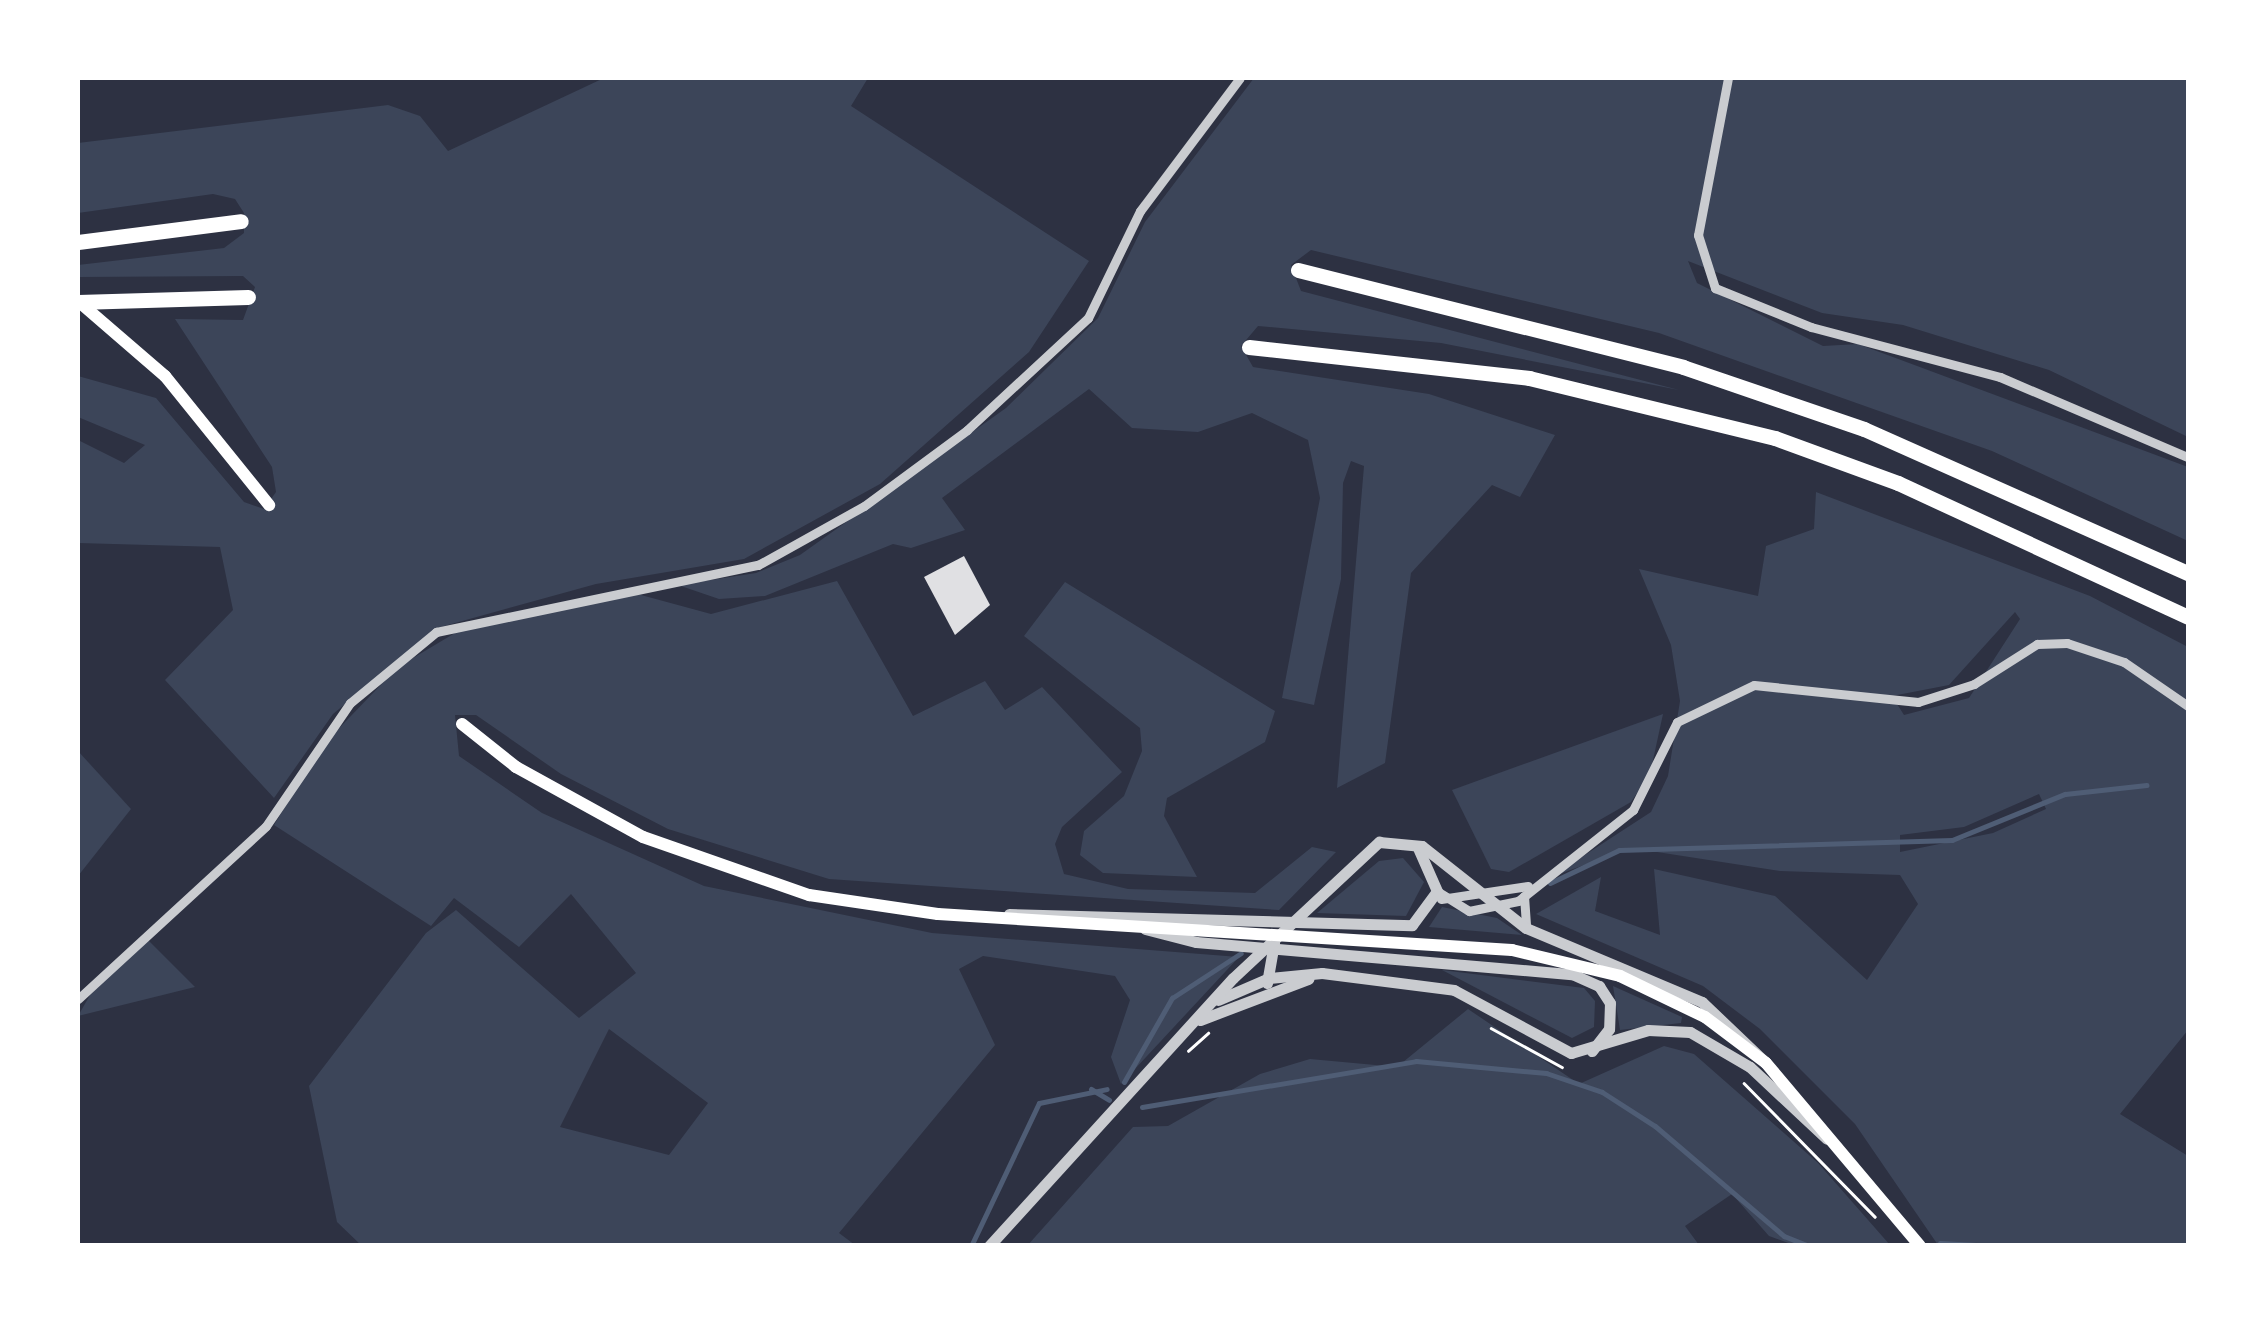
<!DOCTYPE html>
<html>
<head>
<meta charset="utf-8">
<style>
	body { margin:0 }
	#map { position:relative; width:2266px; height:1323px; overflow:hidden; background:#2d3142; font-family:"PT Sans",sans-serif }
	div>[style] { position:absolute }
	.green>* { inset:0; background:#3c4559 }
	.stream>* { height:5px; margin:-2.5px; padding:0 2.5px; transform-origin:2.5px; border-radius:2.5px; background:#4f5d75 }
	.building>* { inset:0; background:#e0e0e3 }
	.path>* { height:2.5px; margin:-1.25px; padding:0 1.25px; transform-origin:1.25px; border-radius:1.25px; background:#fff }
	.minor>* { height:9px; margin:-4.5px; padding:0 4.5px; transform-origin:4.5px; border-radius:4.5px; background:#caccd0 }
	.tertiary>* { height:11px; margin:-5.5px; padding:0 5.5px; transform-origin:5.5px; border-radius:5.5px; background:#caccd0 }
	.secondary>* { height:12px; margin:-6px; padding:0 6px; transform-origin:6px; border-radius:6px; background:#fff }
	.motorway>* { height:15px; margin:-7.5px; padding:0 7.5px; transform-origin:7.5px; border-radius:7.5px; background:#fff }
	span { translate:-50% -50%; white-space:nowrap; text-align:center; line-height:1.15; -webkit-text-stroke:8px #fff; paint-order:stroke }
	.frame { position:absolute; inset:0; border:80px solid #fff; pointer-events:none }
</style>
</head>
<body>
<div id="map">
	<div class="green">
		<div style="clip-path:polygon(604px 78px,868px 78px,851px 106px,1089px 261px,1029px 352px,880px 484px,744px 559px,596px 584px,437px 628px,333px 714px,274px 798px,165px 680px,233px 610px,220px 547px,78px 543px,78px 440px,124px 463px,145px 445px,78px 417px,78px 376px,156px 398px,244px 502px,264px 509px,276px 492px,272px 467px,175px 319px,243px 320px,255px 287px,243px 276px,78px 277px,78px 265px,224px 248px,244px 233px,244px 213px,235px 199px,213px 194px,78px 213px,78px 143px,388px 105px,420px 116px,448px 151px)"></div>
		<div style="clip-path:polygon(1254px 78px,2188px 78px,2188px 437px,2049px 370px,1903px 325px,1822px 313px,1688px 261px,1697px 283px,1823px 346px,1858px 344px,2188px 467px,2188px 541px,1992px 451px,1659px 333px,1311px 250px,1291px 265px,1301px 291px,1679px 390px,1441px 343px,1258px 326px,1241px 346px,1253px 367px,1429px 394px,1555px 435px,1520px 497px,1492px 485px,1411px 573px,1385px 763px,1337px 788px,1364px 466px,1351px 461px,1343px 483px,1341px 579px,1314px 705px,1282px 698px,1320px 498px,1308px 440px,1252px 413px,1198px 432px,1132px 428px,1089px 389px,942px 498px,965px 530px,911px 548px,893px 544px,765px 596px,719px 599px,678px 585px,756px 573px,800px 555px,1006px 408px,1098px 318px,1145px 222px)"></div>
		<div style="clip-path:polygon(evenodd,1816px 492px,2090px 596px,2188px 647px,2188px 1030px,2120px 1114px,2188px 1156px,2188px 1245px,1938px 1245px,1855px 1124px,1760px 1029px,1703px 986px,1536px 914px,1601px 877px,1595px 911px,1660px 935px,1654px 869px,1775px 896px,1867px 980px,1918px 904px,1900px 875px,1780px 871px,1631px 848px,1551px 877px,1651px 812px,1668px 776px,1680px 701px,1671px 645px,1639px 569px,1758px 596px,1766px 546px,1814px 529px,1816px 492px,2015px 612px,2020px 619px,1969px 698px,1904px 715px,1892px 696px,1949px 685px,2015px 612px,1816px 492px,2039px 794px,2046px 809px,1993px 833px,1900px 852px,1900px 835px,1964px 827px,2039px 794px)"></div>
		<div style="clip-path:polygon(evenodd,837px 581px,913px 716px,985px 681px,1005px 710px,1042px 687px,1122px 772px,1062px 827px,1055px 844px,1064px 874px,1128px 889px,1255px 893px,1312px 847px,1336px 852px,1279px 910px,829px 879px,668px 829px,561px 774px,476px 715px,455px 715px,459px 756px,542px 813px,704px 886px,932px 933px,1239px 957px,1121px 1084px,1111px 1057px,1130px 1000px,1115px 976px,983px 956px,959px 969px,995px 1045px,839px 1233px,855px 1245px,362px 1246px,337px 1222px,309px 1086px,426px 933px,456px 910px,579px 1018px,636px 973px,571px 894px,519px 947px,454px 898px,431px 926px,274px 825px,322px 746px,398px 667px,460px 630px,630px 592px,711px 614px,837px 581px,609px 1029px,708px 1103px,669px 1155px,560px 1127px,609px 1029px)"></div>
		<div style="clip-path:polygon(1065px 582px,1275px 711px,1265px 742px,1167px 798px,1164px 816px,1197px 877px,1103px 873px,1080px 855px,1084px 831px,1124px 796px,1142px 751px,1140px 728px,1024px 636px)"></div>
		<div style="clip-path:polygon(1663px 714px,1650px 774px,1631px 802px,1509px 872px,1491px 869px,1452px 790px)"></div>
		<div style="clip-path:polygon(78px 751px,131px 809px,78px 876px)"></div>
		<div style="clip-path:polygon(1403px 858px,1424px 882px,1406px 916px,1317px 913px,1379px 861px)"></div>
		<div style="clip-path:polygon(1442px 907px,1497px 918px,1522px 935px,1429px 927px)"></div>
		<div style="clip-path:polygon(147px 939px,195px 987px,78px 1016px,90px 995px)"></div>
		<div style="clip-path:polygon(1442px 970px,1584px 988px,1595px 1001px,1594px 1027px,1572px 1038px)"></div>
		<div style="clip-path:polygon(1613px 986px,1682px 1017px,1681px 1023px,1620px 1030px)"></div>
		<div style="clip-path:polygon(1468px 1009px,1579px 1084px,1664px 1046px,1694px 1054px,1818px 1163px,1890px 1245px,1794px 1245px,1769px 1236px,1732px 1194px,1685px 1226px,1699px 1245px,1027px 1246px,1133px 1127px,1168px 1126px,1260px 1074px,1310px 1059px,1397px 1067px)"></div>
	</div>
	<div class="stream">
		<div style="left:1550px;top:883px;width:76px;rotate:-25.6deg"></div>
		<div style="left:1619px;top:850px;width:333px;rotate:-1.7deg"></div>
		<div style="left:1952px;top:840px;width:122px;rotate:-22.2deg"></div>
		<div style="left:2065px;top:794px;width:82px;rotate:-6.3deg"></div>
		<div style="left:1124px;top:1082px;width:97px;rotate:-60.3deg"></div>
		<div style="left:1172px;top:998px;width:82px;rotate:-33.1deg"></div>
		<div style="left:1091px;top:1089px;width:21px;rotate:31deg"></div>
		<div style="left:1142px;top:1107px;width:278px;rotate:-9.5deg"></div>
		<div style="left:1416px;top:1061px;width:131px;rotate:5.3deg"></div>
		<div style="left:1546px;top:1073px;width:59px;rotate:18.7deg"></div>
		<div style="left:1602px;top:1092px;width:63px;rotate:32.7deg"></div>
		<div style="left:1655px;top:1126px;width:170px;rotate:40.5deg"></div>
		<div style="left:1784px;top:1236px;width:27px;rotate:22deg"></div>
		<div style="left:1940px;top:1243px;width:54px;rotate:3.2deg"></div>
		<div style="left:971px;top:1246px;width:158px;rotate:-64.6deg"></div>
		<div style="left:1039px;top:1103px;width:69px;rotate:-11.6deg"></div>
	</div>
	<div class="building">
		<div style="clip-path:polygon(964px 556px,990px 605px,955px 635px,924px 577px)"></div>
	</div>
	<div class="path">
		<div style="left:1491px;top:1028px;width:81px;rotate:28.8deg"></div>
		<div style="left:1188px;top:1051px;width:27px;rotate:-42deg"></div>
		<div style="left:1744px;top:1083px;width:187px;rotate:45.6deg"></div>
	</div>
	<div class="minor">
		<div style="left:1728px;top:78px;width:160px;rotate:100.8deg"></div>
		<div style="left:1698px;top:235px;width:56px;rotate:72.2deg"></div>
		<div style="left:1715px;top:288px;width:104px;rotate:22.1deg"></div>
		<div style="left:1811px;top:327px;width:196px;rotate:14.8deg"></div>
		<div style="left:2000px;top:377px;width:204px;rotate:23.1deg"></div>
		<div style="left:1437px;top:891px;width:38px;rotate:32deg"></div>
		<div style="left:1469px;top:911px;width:50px;rotate:-11.5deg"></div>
		<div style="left:1518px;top:901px;width:147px;rotate:-38.4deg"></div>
		<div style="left:1633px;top:810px;width:98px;rotate:-63.4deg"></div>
		<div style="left:1677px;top:722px;width:85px;rotate:-25.7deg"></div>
		<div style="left:1754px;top:685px;width:165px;rotate:5.9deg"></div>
		<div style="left:1918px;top:702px;width:59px;rotate:-17.8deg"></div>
		<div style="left:1974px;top:684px;width:75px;rotate:-32.4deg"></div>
		<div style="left:2037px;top:644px;width:30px;rotate:-2deg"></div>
		<div style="left:2067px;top:643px;width:60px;rotate:18.4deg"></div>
		<div style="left:2124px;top:662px;width:78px;rotate:34.5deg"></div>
		<div style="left:1524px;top:896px;width:32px;rotate:86deg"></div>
		<div style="left:1441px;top:899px;width:88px;rotate:-8.5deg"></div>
		<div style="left:78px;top:999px;width:255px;rotate:-42.6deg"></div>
		<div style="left:266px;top:826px;width:149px;rotate:-55.7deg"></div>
		<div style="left:350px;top:703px;width:112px;rotate:-39.5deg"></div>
		<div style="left:436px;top:632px;width:329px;rotate:-11.8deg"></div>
		<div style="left:758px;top:565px;width:121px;rotate:-29.1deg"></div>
		<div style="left:864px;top:506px;width:128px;rotate:-36.4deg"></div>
		<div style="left:967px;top:430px;width:165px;rotate:-42.8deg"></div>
		<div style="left:1088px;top:318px;width:119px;rotate:-64.1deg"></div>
		<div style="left:1140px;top:211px;width:166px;rotate:-53.1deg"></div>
	</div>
	<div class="tertiary">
		<div style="left:1009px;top:914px;width:403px;rotate:1.6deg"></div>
		<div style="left:1412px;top:925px;width:42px;rotate:-53.7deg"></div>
		<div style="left:1437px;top:891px;width:47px;rotate:-113.8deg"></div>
		<div style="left:1145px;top:929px;width:53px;rotate:14.3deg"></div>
		<div style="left:1196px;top:942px;width:377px;rotate:4.9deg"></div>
		<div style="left:1572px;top:974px;width:30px;rotate:24deg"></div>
		<div style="left:1599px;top:986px;width:20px;rotate:57deg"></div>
		<div style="left:1610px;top:1003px;width:26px;rotate:92deg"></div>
		<div style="left:1609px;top:1029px;width:28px;rotate:128deg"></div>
		<div style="left:1267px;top:983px;width:41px;rotate:-80.1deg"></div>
		<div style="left:1218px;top:1000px;width:56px;rotate:-23.3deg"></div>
		<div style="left:1269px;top:978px;width:53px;rotate:-5.4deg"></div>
		<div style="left:1322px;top:973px;width:133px;rotate:7.3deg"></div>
		<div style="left:1454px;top:990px;width:133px;rotate:28.3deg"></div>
		<div style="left:1571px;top:1053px;width:80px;rotate:-16.6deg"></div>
		<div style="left:1648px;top:1030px;width:42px;rotate:2.7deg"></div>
		<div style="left:1690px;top:1032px;width:69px;rotate:30.3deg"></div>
		<div style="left:1750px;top:1067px;width:105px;rotate:43.1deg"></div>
		<div style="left:1200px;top:1020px;width:116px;rotate:-20.8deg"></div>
		<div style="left:989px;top:1246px;width:362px;rotate:-47.7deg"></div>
		<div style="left:1233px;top:978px;width:200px;rotate:-43deg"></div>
		<div style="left:1379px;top:842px;width:43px;rotate:5.3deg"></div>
		<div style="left:1422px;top:846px;width:132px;rotate:38.3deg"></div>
		<div style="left:1526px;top:928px;width:191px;rotate:22.8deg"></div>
		<div style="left:1702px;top:1002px;width:88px;rotate:43.6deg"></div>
	</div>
	<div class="secondary">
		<div style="left:78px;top:301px;width:115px;rotate:40.8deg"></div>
		<div style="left:165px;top:376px;width:166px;rotate:51.1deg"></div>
		<div style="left:462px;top:724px;width:69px;rotate:38.5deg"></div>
		<div style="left:516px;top:767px;width:145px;rotate:28.9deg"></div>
		<div style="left:643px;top:837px;width:176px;rotate:19.3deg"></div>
		<div style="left:809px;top:895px;width:130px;rotate:8.4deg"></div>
		<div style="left:938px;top:914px;width:575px;rotate:3.59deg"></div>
		<div style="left:1512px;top:950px;width:111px;rotate:13.5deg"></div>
		<div style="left:1620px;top:976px;width:94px;rotate:25.8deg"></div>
		<div style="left:1705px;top:1017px;width:76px;rotate:37deg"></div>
		<div style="left:1766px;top:1063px;width:239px;rotate:49.9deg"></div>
	</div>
	<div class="motorway">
		<div style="left:78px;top:242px;width:164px;rotate:-7.3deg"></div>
		<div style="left:1298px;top:270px;width:397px;rotate:14.1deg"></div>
		<div style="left:1683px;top:367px;width:191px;rotate:18.9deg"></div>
		<div style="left:1864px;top:429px;width:355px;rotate:24deg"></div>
		<div style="left:78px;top:302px;width:170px;rotate:-1.7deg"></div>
		<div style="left:1249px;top:347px;width:282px;rotate:6.3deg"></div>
		<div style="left:1529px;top:378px;width:253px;rotate:13.7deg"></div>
		<div style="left:1775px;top:438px;width:131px;rotate:20.1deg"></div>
		<div style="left:1898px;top:483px;width:319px;rotate:24.8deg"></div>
	</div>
	<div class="frame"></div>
</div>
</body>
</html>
